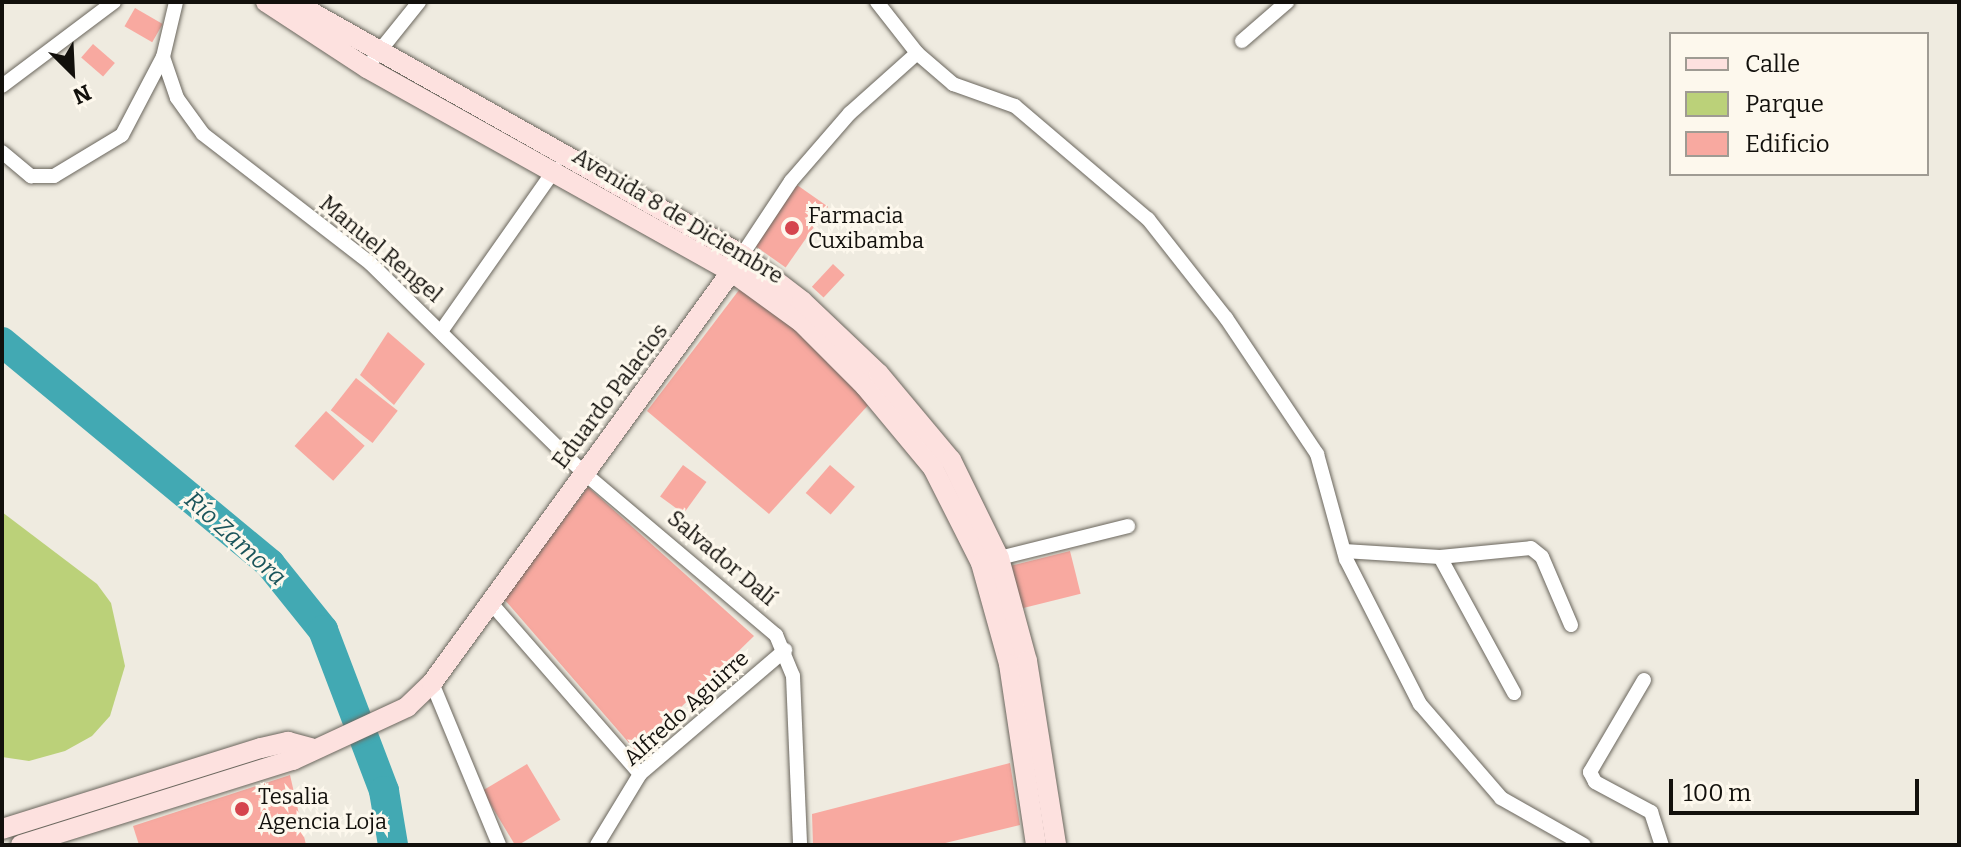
<!DOCTYPE html>
<html>
<head>
<meta charset="utf-8">
<style>
	body { margin:0 }
	#map { position:relative; width:1961px; height:847px; overflow:hidden; background:#efebe0; font-family:Bitter,serif }
	div>[style] { position:absolute }
	.green>* { inset:0; background:#bbd179 }
	.river>* { height:30px; margin:-15px; padding:0 15px; transform-origin:15px; border-radius:15px; background:#42a9b3 }
	.building>* { inset:0; background:#f8a9a0; transform-origin:0 0 }
	.roads { filter:drop-shadow(0 0 2px #6a665d) drop-shadow(0 0 2px #6a665d) }
	.minor>* { height:14px; margin:-7px; padding:0 7px; transform-origin:7px; border-radius:7px; background:#fff }
	.secondary>* { height:20px; margin:-10px; padding:0 10px; transform-origin:10px; border-radius:10px; background:#fde1df }
	.dots>* { width:22px; height:22px; translate:-50% -50%; box-sizing:border-box; border:4px solid #fdf8ed; border-radius:50% }
	span { translate:-50% -50%; white-space:nowrap; text-align:center; line-height:1.15; -webkit-text-stroke:6px #fdf8ed; paint-order:stroke }
	.poi-label { font-size:22px; color:#12100c }
	.left { translate:0 -50%; text-align:left }
	.street-label { font-size:22px; color:#12100c }
	.water-label { font-size:24px; color:#1b555b; font-style:italic }
	.frame { position:absolute; inset:0; border:4px solid #12100c; pointer-events:none }
	.legend { position:absolute; left:1669px; top:32px; width:260px; height:144px; box-sizing:border-box; background:#fdf8ed; border:2px solid #9f9b93; margin:0; padding:10px 14px; list-style:none; font-size:24px; color:#12100c }
	.legend li { display:flex; align-items:center; gap:16px; height:40px }
	.legend b { width:40px; border:2px solid #9f9b93 }
	.north { position:absolute; left:32px; top:32px; width:80px; height:80px; -webkit-text-stroke:6px #fdf8ed; paint-order:stroke; rotate:156deg; font-size:22px; font-weight:700; line-height:32px; text-align:center; color:#12100c }
	.north::after { content:''; display:block; margin:auto; width:28px; height:36px; background:#12100c; clip-path:polygon(50% 0,100% 100%,50% 72%,0 100%) }
	.scale { position:absolute; left:1669px; top:779px; width:250px; height:36px; box-sizing:border-box; border:4px solid #12100c; border-top:0; padding-left:10px; font-size:24px; line-height:28px; white-space:nowrap; color:#12100c; -webkit-text-stroke:6px #fdf8ed; paint-order:stroke }
</style>
</head>
<body>
<div id="map">
	<div class="green">
		<div style="clip-path:polygon(2px 512px,97px 584px,111px 603px,125px 666px,110px 716px,92px 736px,65px 751px,29px 761px,2px 757px)"></div>
	</div>
	<div class="river">
		<div style="left:2px;top:342px;width:348px;rotate:39.6deg"></div>
		<div style="left:270px;top:564px;width:85px;rotate:51.2deg"></div>
		<div style="left:323px;top:630px;width:172px;rotate:69.2deg"></div>
		<div style="left:384px;top:791px;width:55px;rotate:80.5deg"></div>
	</div>
	<div class="building">
		<div style="left:135px;top:8px;width:32px;height:21px;rotate:30deg"></div>
		<div style="left:93px;top:44px;width:29px;height:18px;rotate:41deg"></div>
		<div style="left:797px;top:185px;width:38px;height:74px;rotate:35deg"></div>
		<div style="left:833px;top:264px;width:16px;height:31px;rotate:43deg"></div>
		<div style="clip-path:polygon(742px 286px,809px 340px,871px 402px,769px 514px,647px 411px)"></div>
		<div style="clip-path:polygon(388px 332px,425px 364px,394px 405px,360px 375px)"></div>
		<div style="left:356px;top:378px;width:53px;height:41px;rotate:38deg"></div>
		<div style="left:326px;top:411px;width:52px;height:47px;rotate:42deg"></div>
		<div style="left:683px;top:465px;width:29px;height:39px;rotate:36deg"></div>
		<div style="left:830px;top:465px;width:33px;height:37px;rotate:41deg"></div>
		<div style="clip-path:polygon(588px 487px,754px 636px,636px 751px,504px 599px)"></div>
		<div style="left:1070px;top:551px;width:44px;height:60px;rotate:76deg"></div>
		<div style="clip-path:polygon(1010px 763px,1020px 825px,937px 845px,813px 845px,812px 814px)"></div>
		<div style="left:527px;top:764px;width:65px;height:52px;rotate:59deg"></div>
		<div style="clip-path:polygon(290px 775px,306px 845px,139px 845px,133px 826px)"></div>
	</div>
	<div class="roads">
		<div class="minor">
			<div style="left:877px;top:2px;width:65px;rotate:51.9deg"></div>
			<div style="left:917px;top:53px;width:48px;rotate:40.7deg"></div>
			<div style="left:953px;top:84px;width:66px;rotate:19.5deg"></div>
			<div style="left:1015px;top:106px;width:175px;rotate:40.4deg"></div>
			<div style="left:1148px;top:219px;width:126px;rotate:51.8deg"></div>
			<div style="left:1226px;top:318px;width:164px;rotate:56.2deg"></div>
			<div style="left:1317px;top:454px;width:109px;rotate:74.6deg"></div>
			<div style="left:1346px;top:559px;width:163px;rotate:63deg"></div>
			<div style="left:1420px;top:704px;width:124px;rotate:49.2deg"></div>
			<div style="left:1501px;top:798px;width:95px;rotate:29.5deg"></div>
			<div style="left:1242px;top:41px;width:60px;rotate:-40.9deg"></div>
			<div style="left:163px;top:57px;width:43px;rotate:71.1deg"></div>
			<div style="left:177px;top:98px;width:44px;rotate:54.2deg"></div>
			<div style="left:203px;top:134px;width:211px;rotate:37.7deg"></div>
			<div style="left:370px;top:263px;width:298px;rotate:44.5deg"></div>
			<div style="left:583px;top:472px;width:253px;rotate:40.2deg"></div>
			<div style="left:776px;top:635px;width:44px;rotate:67.5deg"></div>
			<div style="left:793px;top:676px;width:169px;rotate:87.6deg"></div>
			<div style="left:374px;top:58px;width:72px;rotate:-51.2deg"></div>
			<div style="left:2px;top:86px;width:140px;rotate:-36.9deg"></div>
			<div style="left:2px;top:152px;width:38px;rotate:40deg"></div>
			<div style="left:31px;top:176px;width:23px"></div>
			<div style="left:54px;top:176px;width:79px;rotate:-31.1deg"></div>
			<div style="left:122px;top:135px;width:88px;rotate:-62.3deg"></div>
			<div style="left:163px;top:57px;width:57px;rotate:-76.7deg"></div>
			<div style="left:742px;top:255px;width:89px;rotate:-56.5deg"></div>
			<div style="left:791px;top:181px;width:90px;rotate:-49.1deg"></div>
			<div style="left:850px;top:113px;width:90px;rotate:-41.8deg"></div>
			<div style="left:442px;top:330px;width:197px;rotate:-54.9deg"></div>
			<div style="left:1344px;top:551px;width:96px;rotate:3.6deg"></div>
			<div style="left:1440px;top:557px;width:91px;rotate:-5.6deg"></div>
			<div style="left:1531px;top:548px;width:14px;rotate:39deg"></div>
			<div style="left:1542px;top:557px;width:74px;rotate:66.9deg"></div>
			<div style="left:1440px;top:557px;width:155px;rotate:61.4deg"></div>
			<div style="left:999px;top:558px;width:133px;rotate:-13.9deg"></div>
			<div style="left:491px;top:603px;width:227px;rotate:48.9deg"></div>
			<div style="left:1644px;top:680px;width:107px;rotate:120.4deg"></div>
			<div style="left:1590px;top:772px;width:11px;rotate:63deg"></div>
			<div style="left:1595px;top:782px;width:64px;rotate:28.2deg"></div>
			<div style="left:1651px;top:812px;width:35px;rotate:72deg"></div>
			<div style="left:432px;top:683px;width:175px;rotate:67.5deg"></div>
			<div style="left:597px;top:845px;width:83px;rotate:-58.8deg"></div>
			<div style="left:640px;top:774px;width:191px;rotate:-40.5deg"></div>
		</div>
		<div class="secondary">
			<div style="left:266px;top:2px;width:121px;rotate:33.2deg"></div>
			<div style="left:367px;top:68px;width:418px;rotate:29.2deg"></div>
			<div style="left:732px;top:272px;width:85px;rotate:35.9deg"></div>
			<div style="left:801px;top:322px;width:91px;rotate:45deg"></div>
			<div style="left:865px;top:386px;width:107px;rotate:50.3deg"></div>
			<div style="left:933px;top:468px;width:106px;rotate:63.2deg"></div>
			<div style="left:981px;top:563px;width:105px;rotate:74.5deg"></div>
			<div style="left:1009px;top:664px;width:183px;rotate:81.5deg"></div>
			<div style="left:293px;top:2px;width:515px;rotate:29.4deg"></div>
			<div style="left:742px;top:255px;width:76px;rotate:37.5deg"></div>
			<div style="left:802px;top:301px;width:106px;rotate:43.5deg"></div>
			<div style="left:879px;top:374px;width:112px;rotate:50.1deg"></div>
			<div style="left:951px;top:460px;width:109px;rotate:63.9deg"></div>
			<div style="left:999px;top:558px;width:107px;rotate:74.8deg"></div>
			<div style="left:1027px;top:661px;width:186px;rotate:81deg"></div>
			<div style="left:2px;top:829px;width:271px;rotate:-17.4deg"></div>
			<div style="left:261px;top:748px;width:28px;rotate:-13deg"></div>
			<div style="left:288px;top:742px;width:24px;rotate:15deg"></div>
			<div style="left:21px;top:845px;width:285px;rotate:-17.4deg"></div>
			<div style="left:293px;top:760px;width:126px;rotate:-24.9deg"></div>
			<div style="left:407px;top:707px;width:35px;rotate:-44deg"></div>
			<div style="left:432px;top:683px;width:522px;rotate:-53.96deg"></div>
		</div>
	</div>
	<div class="dots">
		<div style="left:792px;top:228px;background:#d5454d"></div>
		<div style="left:242px;top:809px;background:#d5454d"></div>
	</div>
	<div class="poi-label">
		<span class="left" style="left:808px;top:228px">Farmacia<br>Cuxibamba</span>
		<span class="left" style="left:258px;top:809px">Tesalia<br>Agencia Loja</span>
	</div>
	<div class="street-label">
		<span style="left:678px;top:216px;rotate:31deg">Avenida 8 de Diciembre</span>
		<span style="left:381px;top:249px;rotate:40deg">Manuel Rengel</span>
		<span style="left:610px;top:396px;rotate:-53deg">Eduardo Palacios</span>
		<span style="left:722px;top:558px;rotate:40deg">Salvador Dalí</span>
		<span style="left:686px;top:708px;rotate:-42deg">Alfredo Aguirre</span>
	</div>
	<div class="water-label">
		<span style="left:235px;top:539px;rotate:42deg">Río Zamora</span>
	</div>
	<div class="frame"></div>
	<ul class="legend">
	<li><b style="height:10px;background:#fde1df"></b>Calle</li>
	<li><b style="height:22px;background:#bbd179"></b>Parque</li>
	<li><b style="height:22px;background:#f8a9a0"></b>Edificio</li>
	</ul>
	<div class="north">N</div>
	<div class="scale">100 m</div>
</div>
</body>
</html>
